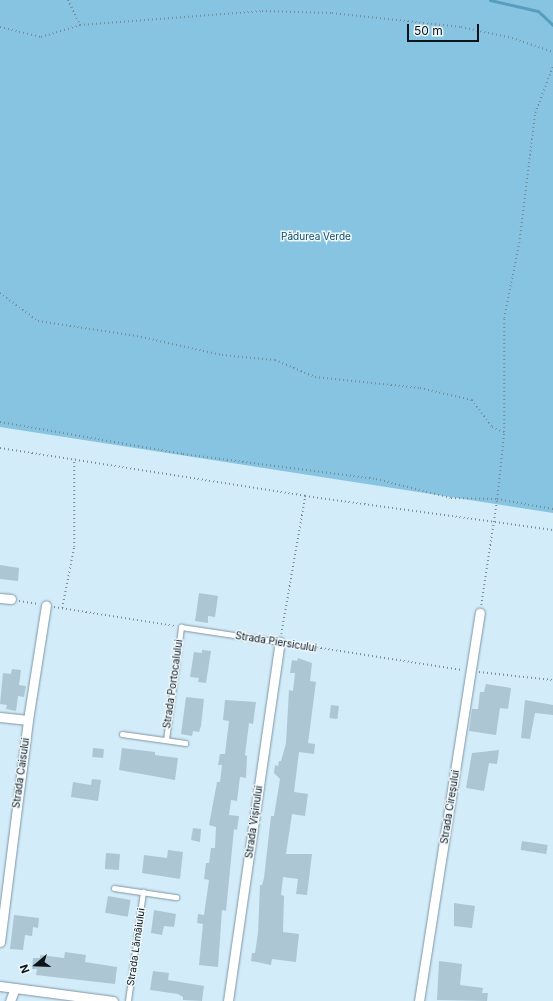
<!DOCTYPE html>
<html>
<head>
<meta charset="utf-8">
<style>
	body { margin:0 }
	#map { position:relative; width:553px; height:1001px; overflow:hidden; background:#d3ecfa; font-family:Inter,sans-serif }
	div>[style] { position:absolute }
	.green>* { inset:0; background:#86c4e2 }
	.stream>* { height:3px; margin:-1.5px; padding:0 1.5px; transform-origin:1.5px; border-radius:1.5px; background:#579dbe }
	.building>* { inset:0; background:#adc6d3; transform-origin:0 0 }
	.path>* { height:1.5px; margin-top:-0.75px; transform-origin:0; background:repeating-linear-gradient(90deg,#798b94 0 1px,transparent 0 4px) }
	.roads { filter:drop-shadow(0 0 1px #7e95a2) drop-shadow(0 0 1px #7e95a2) }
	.lane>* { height:4.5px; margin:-2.25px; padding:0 2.25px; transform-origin:2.25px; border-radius:2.25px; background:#fff }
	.street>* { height:9px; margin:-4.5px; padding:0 4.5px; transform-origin:4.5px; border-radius:4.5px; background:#fff }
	span { translate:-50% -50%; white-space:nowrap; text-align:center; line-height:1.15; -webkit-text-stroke:3px #edf7fc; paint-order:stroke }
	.park-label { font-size:10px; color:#114b63 }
	.street-label { font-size:10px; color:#0b1418 }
	.north { position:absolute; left:16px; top:945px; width:40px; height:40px; -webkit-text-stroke:3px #edf7fc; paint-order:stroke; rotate:251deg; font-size:11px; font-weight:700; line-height:16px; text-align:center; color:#0b1418 }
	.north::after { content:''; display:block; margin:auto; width:14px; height:18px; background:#0b1418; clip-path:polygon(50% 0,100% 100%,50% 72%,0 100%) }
	.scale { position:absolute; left:407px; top:24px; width:72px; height:18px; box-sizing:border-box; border:2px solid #0b1418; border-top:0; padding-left:5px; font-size:12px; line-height:14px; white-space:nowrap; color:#0b1418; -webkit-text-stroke:3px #edf7fc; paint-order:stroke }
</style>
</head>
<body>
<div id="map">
	<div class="green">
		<div style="clip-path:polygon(0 0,553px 0,553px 513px,0 427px)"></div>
	</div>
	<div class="stream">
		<div style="left:490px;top:0;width:49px;rotate:12.9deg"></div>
		<div style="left:538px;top:11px;width:21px;rotate:43deg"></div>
	</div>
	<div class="building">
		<div style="clip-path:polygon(0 565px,19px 568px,18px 581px,0 579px)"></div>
		<div style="clip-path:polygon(199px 593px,218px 596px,215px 617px,208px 616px,208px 623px,195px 621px)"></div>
		<div style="clip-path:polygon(202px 650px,211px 651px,206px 683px,198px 682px,199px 678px,190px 677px,194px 652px,202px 653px)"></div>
		<div style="clip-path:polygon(298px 658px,312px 663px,310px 681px,316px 682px,308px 743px,315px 744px,314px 754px,299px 752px,294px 792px,308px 794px,305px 816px,292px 814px,286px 854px,312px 854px,307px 895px,296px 894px,298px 879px,283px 877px,281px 895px,284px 896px,283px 932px,299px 934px,296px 962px,272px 959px,271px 965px,251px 961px,252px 953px,255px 953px,258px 933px,260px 885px,262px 885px,264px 878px,271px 816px,274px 816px,280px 779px,274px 773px,275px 765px,278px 766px,279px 761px,281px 761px,286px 743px,289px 690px,293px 691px,295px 673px,290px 673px,292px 660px,297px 661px)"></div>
		<div style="clip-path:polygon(12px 669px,21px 670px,19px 685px,26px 686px,24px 697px,18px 696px,16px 711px,6px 709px,7px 705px,0 704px,3px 673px,11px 674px)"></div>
		<div style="clip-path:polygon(486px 684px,511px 688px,508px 709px,500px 708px,496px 735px,469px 731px,472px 709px,478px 709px,480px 692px,484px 692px)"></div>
		<div style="clip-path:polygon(186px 697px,204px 699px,201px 726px,199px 732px,193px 731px,192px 736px,181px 734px)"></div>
		<div style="clip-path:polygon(225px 700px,256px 702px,253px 724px,249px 723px,245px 755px,247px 756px,246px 778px,240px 777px,237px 801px,231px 800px,229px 815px,239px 816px,237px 830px,234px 829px,226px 911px,222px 910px,218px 967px,199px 965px,203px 924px,197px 923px,198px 914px,204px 915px,209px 880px,204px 879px,206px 863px,209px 863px,211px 848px,215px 848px,216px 827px,209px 825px,217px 782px,220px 782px,222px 765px,218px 765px,220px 754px,225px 754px,229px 721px,223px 720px)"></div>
		<div style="clip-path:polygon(525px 700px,553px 705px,553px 715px,535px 713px,530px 739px,521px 738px)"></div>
		<div style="left:331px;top:705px;width:8px;height:13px;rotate:7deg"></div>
		<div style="left:93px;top:748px;width:11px;height:9px;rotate:5deg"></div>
		<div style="clip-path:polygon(122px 748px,155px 752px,155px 755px,178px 758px,175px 780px,119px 770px)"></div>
		<div style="clip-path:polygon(499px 750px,497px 764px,489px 763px,484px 791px,466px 788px,472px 753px)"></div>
		<div style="clip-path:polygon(92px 779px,101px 780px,98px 801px,71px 797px,73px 782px,91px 785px)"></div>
		<div style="clip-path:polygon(193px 828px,201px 829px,200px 842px,191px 840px)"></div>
		<div style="left:522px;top:841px;width:26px;height:9px;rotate:9deg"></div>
		<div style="clip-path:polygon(168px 850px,183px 852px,180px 879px,142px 873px,144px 855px,167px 858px)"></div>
		<div style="left:106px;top:853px;width:14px;height:16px;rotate:4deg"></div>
		<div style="left:108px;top:896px;width:23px;height:17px;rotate:10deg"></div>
		<div style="clip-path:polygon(454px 903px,475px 906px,472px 928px,454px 926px)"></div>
		<div style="clip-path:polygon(154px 910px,176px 914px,174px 927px,164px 926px,162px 935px,151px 933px)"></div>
		<div style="clip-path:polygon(14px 915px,39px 918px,38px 928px,33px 927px,32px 936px,25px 935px,23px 950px,10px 949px)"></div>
		<div style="clip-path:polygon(65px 952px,86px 955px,85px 962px,117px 967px,115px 984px,36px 975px,37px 969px,32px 969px,33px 958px,40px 958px,40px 955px,64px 958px)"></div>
		<div style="clip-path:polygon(439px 961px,462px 964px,460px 985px,483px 988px,482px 993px,488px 993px,487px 1001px,437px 1000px)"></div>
		<div style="clip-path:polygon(153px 971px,169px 973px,168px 980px,204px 986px,202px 1001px,183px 1000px,183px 997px,178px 994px,150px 990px)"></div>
	</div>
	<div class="path">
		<div style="left:68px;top:0;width:28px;rotate:64deg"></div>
		<div style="left:0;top:27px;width:42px;rotate:13.7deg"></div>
		<div style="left:41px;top:37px;width:41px;rotate:-17.1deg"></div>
		<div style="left:80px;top:25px;width:183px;rotate:-4.4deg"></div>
		<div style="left:262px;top:11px;width:70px;rotate:1.6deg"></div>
		<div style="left:332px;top:13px;width:130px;rotate:6.2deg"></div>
		<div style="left:461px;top:27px;width:52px;rotate:12.2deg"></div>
		<div style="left:512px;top:38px;width:43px;rotate:18.9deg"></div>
		<div style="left:0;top:293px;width:47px;rotate:36.4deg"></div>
		<div style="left:38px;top:321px;width:100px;rotate:8.6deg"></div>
		<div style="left:137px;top:336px;width:87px;rotate:12.6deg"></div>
		<div style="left:222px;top:355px;width:53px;rotate:5.4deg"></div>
		<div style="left:275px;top:360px;width:43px;rotate:23deg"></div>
		<div style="left:315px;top:377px;width:106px;rotate:6deg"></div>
		<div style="left:420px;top:388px;width:53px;rotate:13deg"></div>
		<div style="left:472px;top:400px;width:34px;rotate:53deg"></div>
		<div style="left:492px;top:427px;width:13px;rotate:23deg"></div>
		<div style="left:0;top:422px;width:186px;rotate:9.9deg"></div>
		<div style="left:183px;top:454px;width:195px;rotate:7.4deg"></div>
		<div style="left:376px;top:479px;width:77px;rotate:14.2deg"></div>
		<div style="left:451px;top:498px;width:46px;rotate:1.2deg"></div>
		<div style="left:497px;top:499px;width:57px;rotate:10.1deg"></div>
		<div style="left:0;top:448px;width:309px;rotate:8.9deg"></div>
		<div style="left:305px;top:496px;width:250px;rotate:7.8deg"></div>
		<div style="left:19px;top:601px;width:18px;rotate:9deg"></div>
		<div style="left:481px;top:605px;width:107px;rotate:-81.4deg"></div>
		<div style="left:497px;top:499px;width:67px;rotate:-84deg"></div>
		<div style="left:504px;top:432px;width:114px;rotate:-90deg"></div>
		<div style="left:504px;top:318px;width:76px;rotate:-78.7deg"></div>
		<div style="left:519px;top:243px;width:131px;rotate:-83deg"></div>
		<div style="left:535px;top:113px;width:50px;rotate:-69deg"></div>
		<div style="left:54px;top:607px;width:122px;rotate:8.9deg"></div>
		<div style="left:62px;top:608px;width:62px;rotate:-78.9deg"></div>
		<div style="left:74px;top:547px;width:88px;rotate:-90deg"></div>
		<div style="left:281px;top:634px;width:140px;rotate:-80.1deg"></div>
		<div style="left:289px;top:643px;width:175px;rotate:8.9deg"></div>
		<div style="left:479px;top:672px;width:74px;rotate:6.2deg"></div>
	</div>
	<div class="roads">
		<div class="lane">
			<div style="left:122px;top:734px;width:64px;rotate:8.1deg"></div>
			<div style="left:166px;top:740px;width:114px;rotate:-82.4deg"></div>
			<div style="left:181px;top:627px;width:100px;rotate:8.6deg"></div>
			<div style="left:114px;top:888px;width:63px;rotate:8.3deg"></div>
			<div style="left:128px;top:1001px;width:110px;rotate:-82.2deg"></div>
		</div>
		<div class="street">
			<div style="left:0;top:598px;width:11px;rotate:5deg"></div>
			<div style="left:0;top:717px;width:28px;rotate:6deg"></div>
			<div style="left:0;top:942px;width:224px;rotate:-82.8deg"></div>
			<div style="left:28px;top:720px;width:116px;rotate:-81.1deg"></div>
			<div style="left:0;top:986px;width:114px;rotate:7.6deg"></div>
			<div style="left:10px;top:1001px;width:14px;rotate:-69deg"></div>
			<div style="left:228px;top:1001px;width:363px;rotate:-81.8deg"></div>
			<div style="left:419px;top:1001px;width:393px;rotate:-81.1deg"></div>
		</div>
	</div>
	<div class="park-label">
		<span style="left:316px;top:237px">Pădurea Verde</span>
	</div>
	<div class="street-label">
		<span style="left:276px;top:642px;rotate:9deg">Strada Piersicului</span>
		<span style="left:173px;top:684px;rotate:-82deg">Strada Portocalului</span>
		<span style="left:21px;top:773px;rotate:-82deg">Strada Caisului</span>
		<span style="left:450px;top:807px;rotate:-81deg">Strada Cireșului</span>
		<span style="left:254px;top:822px;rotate:-82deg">Strada Vișinului</span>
		<span style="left:136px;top:947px;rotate:-82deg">Strada Lămâiului</span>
	</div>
	<div class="north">N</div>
	<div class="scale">50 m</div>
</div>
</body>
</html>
